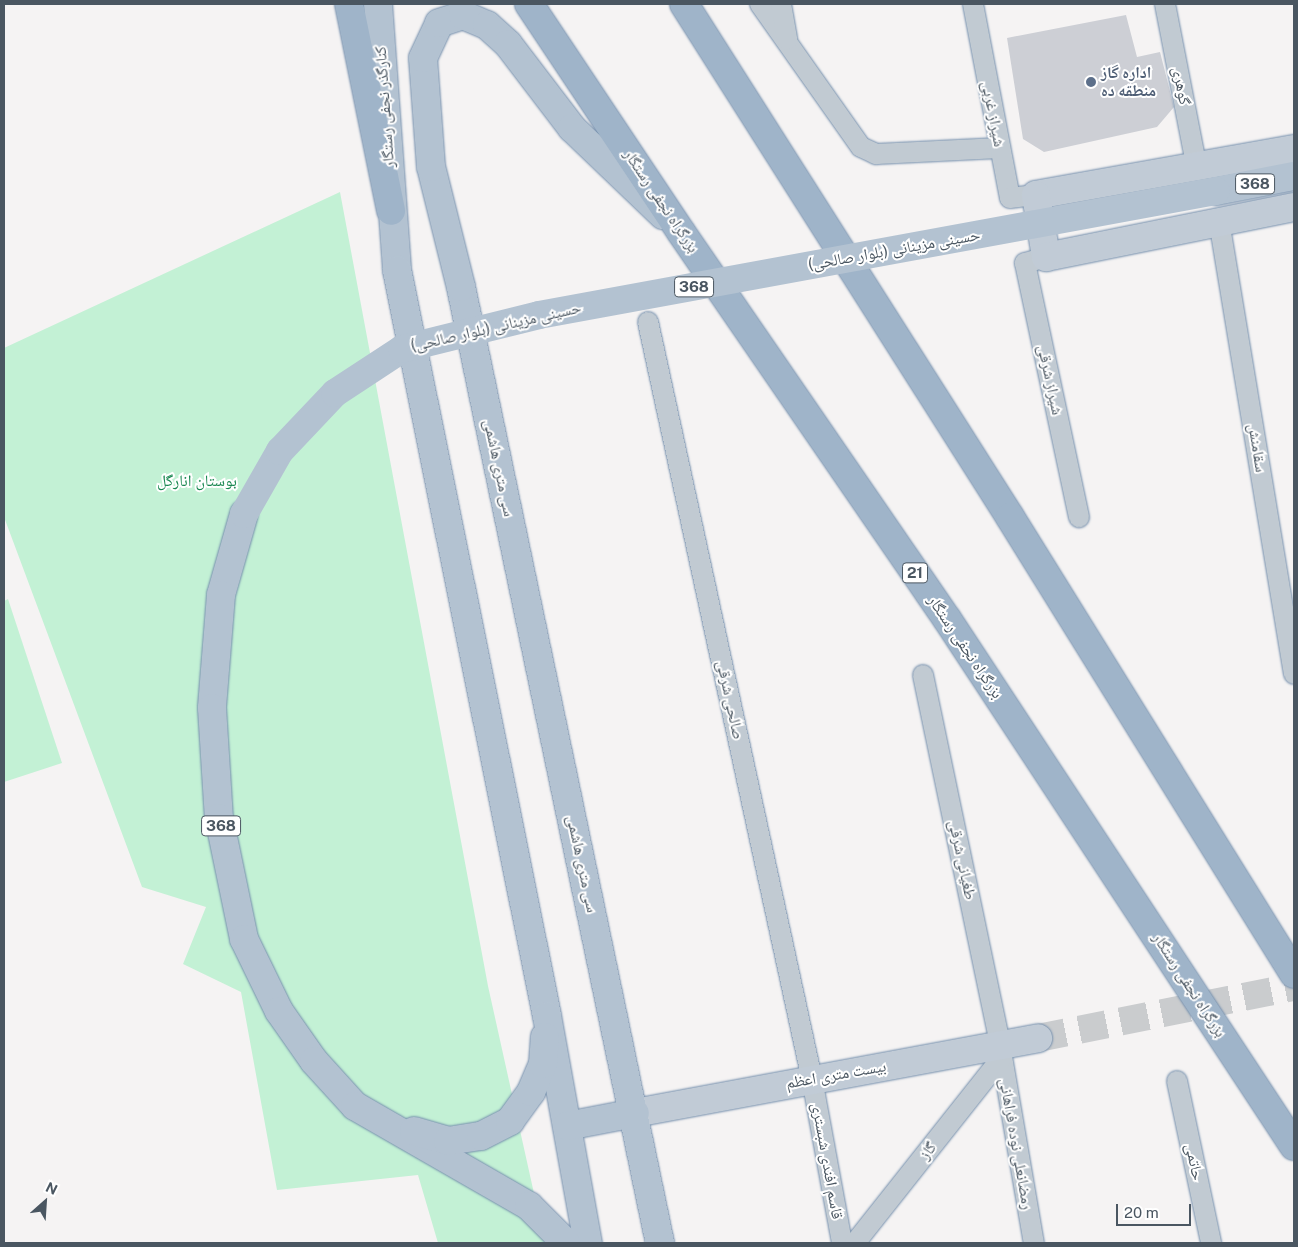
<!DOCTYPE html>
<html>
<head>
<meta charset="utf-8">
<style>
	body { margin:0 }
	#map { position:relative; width:1298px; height:1247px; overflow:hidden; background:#f5f3f3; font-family:"Public Sans","Noto Naskh Arabic",sans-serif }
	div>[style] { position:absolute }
	.green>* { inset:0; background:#c3f1d5 }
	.building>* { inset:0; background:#cdcfd5 }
	.secondary-tunnel>* { height:28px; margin-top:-14px; transform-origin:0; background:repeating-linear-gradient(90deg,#caccce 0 28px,transparent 0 42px) }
	.roads { filter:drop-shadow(0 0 1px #7690ad) drop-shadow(0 0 1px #7690ad) }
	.minor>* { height:20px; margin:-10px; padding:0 10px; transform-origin:10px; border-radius:10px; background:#c1cad2 }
	.secondary>* { height:28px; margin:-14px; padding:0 14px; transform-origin:14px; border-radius:14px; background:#c1cbd6 }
	.primary>* { height:28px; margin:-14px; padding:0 14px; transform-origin:14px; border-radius:14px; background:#b3c2d1 }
	.trunk>* { height:28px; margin:-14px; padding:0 14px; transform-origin:14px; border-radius:14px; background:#9fb4c9 }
	.primary-bridge>* { height:28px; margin:-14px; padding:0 14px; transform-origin:14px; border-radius:14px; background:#b3c2d1 }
	.dots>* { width:14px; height:14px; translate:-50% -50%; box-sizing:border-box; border:2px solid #fff; border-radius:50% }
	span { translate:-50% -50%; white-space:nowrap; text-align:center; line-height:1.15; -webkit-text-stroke:4px #fff; paint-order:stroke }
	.shield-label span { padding:1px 4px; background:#fff; border:1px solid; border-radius:4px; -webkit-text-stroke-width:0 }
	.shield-label { font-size:15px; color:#4a5661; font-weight:700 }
	.service-label { font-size:16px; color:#4e5e75; font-weight:700 }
	.left { translate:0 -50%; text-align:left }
	.street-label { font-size:16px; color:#4a5661 }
	.park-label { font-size:16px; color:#17864f }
	.frame { position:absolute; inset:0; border:5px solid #4a5661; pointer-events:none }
	.north { position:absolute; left:20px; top:1177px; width:50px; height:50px; -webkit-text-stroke:4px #fff; paint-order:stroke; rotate:26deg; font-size:14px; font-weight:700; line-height:20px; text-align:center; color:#4a5661 }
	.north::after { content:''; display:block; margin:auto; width:18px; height:22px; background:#4a5661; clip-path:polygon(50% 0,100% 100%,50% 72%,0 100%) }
	.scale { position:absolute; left:1116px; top:1204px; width:75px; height:22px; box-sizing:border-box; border:2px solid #4a5661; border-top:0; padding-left:6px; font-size:15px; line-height:18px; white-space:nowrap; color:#4a5661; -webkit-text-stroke:4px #fff; paint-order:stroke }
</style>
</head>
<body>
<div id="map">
	<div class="green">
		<div style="clip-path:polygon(340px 192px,488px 986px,545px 1243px,438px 1243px,418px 1175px,277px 1190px,241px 992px,183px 964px,206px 907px,142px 887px,4px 517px,4px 348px)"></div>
		<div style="clip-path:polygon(8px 599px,62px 763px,4px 782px,4px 601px)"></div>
	</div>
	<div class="building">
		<div style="clip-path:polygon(1126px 15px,1137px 57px,1160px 52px,1174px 107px,1157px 127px,1044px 152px,1023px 139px,1007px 38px)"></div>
	</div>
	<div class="secondary-tunnel">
		<div style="left:1038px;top:1038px;width:261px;rotate:-11.3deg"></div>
	</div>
	<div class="roads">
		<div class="minor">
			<div style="left:760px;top:4px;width:175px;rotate:54.8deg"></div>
			<div style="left:861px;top:147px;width:17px;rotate:25deg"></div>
			<div style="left:876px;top:154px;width:124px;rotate:-2.8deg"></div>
			<div style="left:781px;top:4px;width:36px;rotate:80deg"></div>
			<div style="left:973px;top:4px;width:197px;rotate:79.2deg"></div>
			<div style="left:1010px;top:198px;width:26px;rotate:-7deg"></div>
			<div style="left:1165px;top:4px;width:167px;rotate:79deg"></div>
			<div style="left:1219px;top:221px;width:459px;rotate:80.6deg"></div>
			<div style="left:1046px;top:257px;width:22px;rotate:164deg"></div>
			<div style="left:1025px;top:263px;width:260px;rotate:78deg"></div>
			<div style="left:648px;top:322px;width:775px;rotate:77.78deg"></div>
			<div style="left:812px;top:1079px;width:167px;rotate:79.6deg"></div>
			<div style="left:923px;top:675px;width:378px;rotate:78.2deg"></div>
			<div style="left:1000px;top:1045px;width:201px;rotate:80.3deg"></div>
			<div style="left:1177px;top:1081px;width:166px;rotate:78.1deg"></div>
			<div style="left:855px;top:1243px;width:235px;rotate:-51.6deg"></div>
		</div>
		<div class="secondary">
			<div style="left:1294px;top:149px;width:262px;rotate:169.9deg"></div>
			<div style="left:1036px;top:195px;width:63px;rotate:80.8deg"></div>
			<div style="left:1046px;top:257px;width:253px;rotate:-11.4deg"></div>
			<div style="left:635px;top:1113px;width:410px;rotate:-10.5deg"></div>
		</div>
		<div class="primary">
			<div style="left:378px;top:4px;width:267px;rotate:85.9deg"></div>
			<div style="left:397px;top:270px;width:761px;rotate:78.63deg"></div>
			<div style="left:547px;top:1016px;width:231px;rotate:79.8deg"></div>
			<div style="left:1216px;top:191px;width:79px;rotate:-10.9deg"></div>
			<div style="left:244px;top:514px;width:84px;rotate:105.9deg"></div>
			<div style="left:221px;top:595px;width:113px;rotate:94.6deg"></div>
			<div style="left:212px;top:708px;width:110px;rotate:86.4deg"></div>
			<div style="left:219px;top:818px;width:124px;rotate:78.3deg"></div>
			<div style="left:244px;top:939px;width:80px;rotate:64.1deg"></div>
			<div style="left:279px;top:1011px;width:61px;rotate:55deg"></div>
			<div style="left:314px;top:1061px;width:61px;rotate:47.7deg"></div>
			<div style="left:355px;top:1106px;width:201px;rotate:29.9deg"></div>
			<div style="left:529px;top:1206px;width:52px;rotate:45deg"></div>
			<div style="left:567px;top:1126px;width:69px;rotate:-10.8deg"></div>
			<div style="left:414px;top:1131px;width:35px;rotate:16deg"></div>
			<div style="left:448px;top:1141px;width:33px;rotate:-9deg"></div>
			<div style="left:481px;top:1136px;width:33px;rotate:-27deg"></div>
			<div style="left:510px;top:1121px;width:36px;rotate:-54deg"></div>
			<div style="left:531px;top:1092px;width:30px;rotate:-67deg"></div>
			<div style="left:543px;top:1064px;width:27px;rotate:-86deg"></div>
			<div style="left:660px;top:1243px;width:976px;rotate:-101.76deg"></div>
			<div style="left:461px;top:287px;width:124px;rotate:-104deg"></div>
			<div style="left:431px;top:167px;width:109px;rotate:-94.2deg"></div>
			<div style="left:423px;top:58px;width:38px;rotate:-65deg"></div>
			<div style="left:439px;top:23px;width:25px;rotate:-18deg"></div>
			<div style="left:463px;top:15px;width:26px;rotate:23deg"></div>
			<div style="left:487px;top:25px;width:28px;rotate:42deg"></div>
			<div style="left:508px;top:44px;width:106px;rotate:52.7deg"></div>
			<div style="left:572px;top:128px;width:126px;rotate:43.7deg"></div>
		</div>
		<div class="trunk">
			<div style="left:349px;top:4px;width:211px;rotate:78.5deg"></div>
			<div style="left:529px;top:4px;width:274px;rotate:56.3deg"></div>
			<div style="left:681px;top:232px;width:470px;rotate:55.5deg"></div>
			<div style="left:947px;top:619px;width:631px;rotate:56.64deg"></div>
			<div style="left:684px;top:4px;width:608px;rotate:57.56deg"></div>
			<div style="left:1010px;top:517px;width:538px;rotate:58.14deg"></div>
		</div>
	</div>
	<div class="primary-bridge">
		<div style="left:244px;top:514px;width:73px;rotate:-60.3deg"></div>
		<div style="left:280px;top:451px;width:80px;rotate:-46.5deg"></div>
		<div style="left:335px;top:393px;width:80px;rotate:-33.3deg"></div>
		<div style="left:402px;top:349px;width:141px;rotate:-13.9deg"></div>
		<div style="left:539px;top:315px;width:688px;rotate:-10.38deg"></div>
	</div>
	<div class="dots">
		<div style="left:1091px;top:82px;background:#5c6f8a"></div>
	</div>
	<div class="shield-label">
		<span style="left:1255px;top:184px">368</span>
		<span style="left:694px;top:287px">368</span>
		<span style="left:915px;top:573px">21</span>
		<span style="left:221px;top:826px">368</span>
	</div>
	<div class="service-label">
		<span class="left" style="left:1101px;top:82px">اداره گاز<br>منطقه ده</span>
	</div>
	<div class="street-label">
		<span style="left:1181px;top:86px;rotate:79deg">گوهری</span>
		<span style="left:385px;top:107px;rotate:-94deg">کنارگذر نجفی رستگار</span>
		<span style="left:993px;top:114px;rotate:79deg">شیراز غربی</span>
		<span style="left:661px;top:201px;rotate:56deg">بزرگراه نجفی رستگار</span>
		<span style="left:894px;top:250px;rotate:-10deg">حسینی مزینانی (بلوار صالحی)</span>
		<span style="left:496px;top:327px;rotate:-13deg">حسینی مزینانی (بلوار صالحی)</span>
		<span style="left:1050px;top:380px;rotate:78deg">شیراز شرقی</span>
		<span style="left:1257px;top:448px;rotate:81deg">سقامنش</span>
		<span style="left:499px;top:468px;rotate:78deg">سی متری هاشمی</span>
		<span style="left:965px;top:647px;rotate:56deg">بزرگراه نجفی رستگار</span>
		<span style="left:730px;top:700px;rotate:78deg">صالحی شرقی</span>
		<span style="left:962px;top:860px;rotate:78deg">طغیانی شرقی</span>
		<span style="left:582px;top:864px;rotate:78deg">سی متری هاشمی</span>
		<span style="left:1189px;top:985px;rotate:57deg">بزرگراه نجفی رستگار</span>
		<span style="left:836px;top:1075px;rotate:-10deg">بیست متری اعظم</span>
		<span style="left:1016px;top:1144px;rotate:80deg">رمضانعلی نوده فراهانی</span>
		<span style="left:928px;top:1151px;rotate:-52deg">گاز</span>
		<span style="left:827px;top:1161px;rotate:80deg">قاسم افندی شبستری</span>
		<span style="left:1194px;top:1162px;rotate:78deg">حاتمی</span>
	</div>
	<div class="park-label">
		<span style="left:197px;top:481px">بوستان انارگل</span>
	</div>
	<div class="frame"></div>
	<div class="north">N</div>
	<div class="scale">20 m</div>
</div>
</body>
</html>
